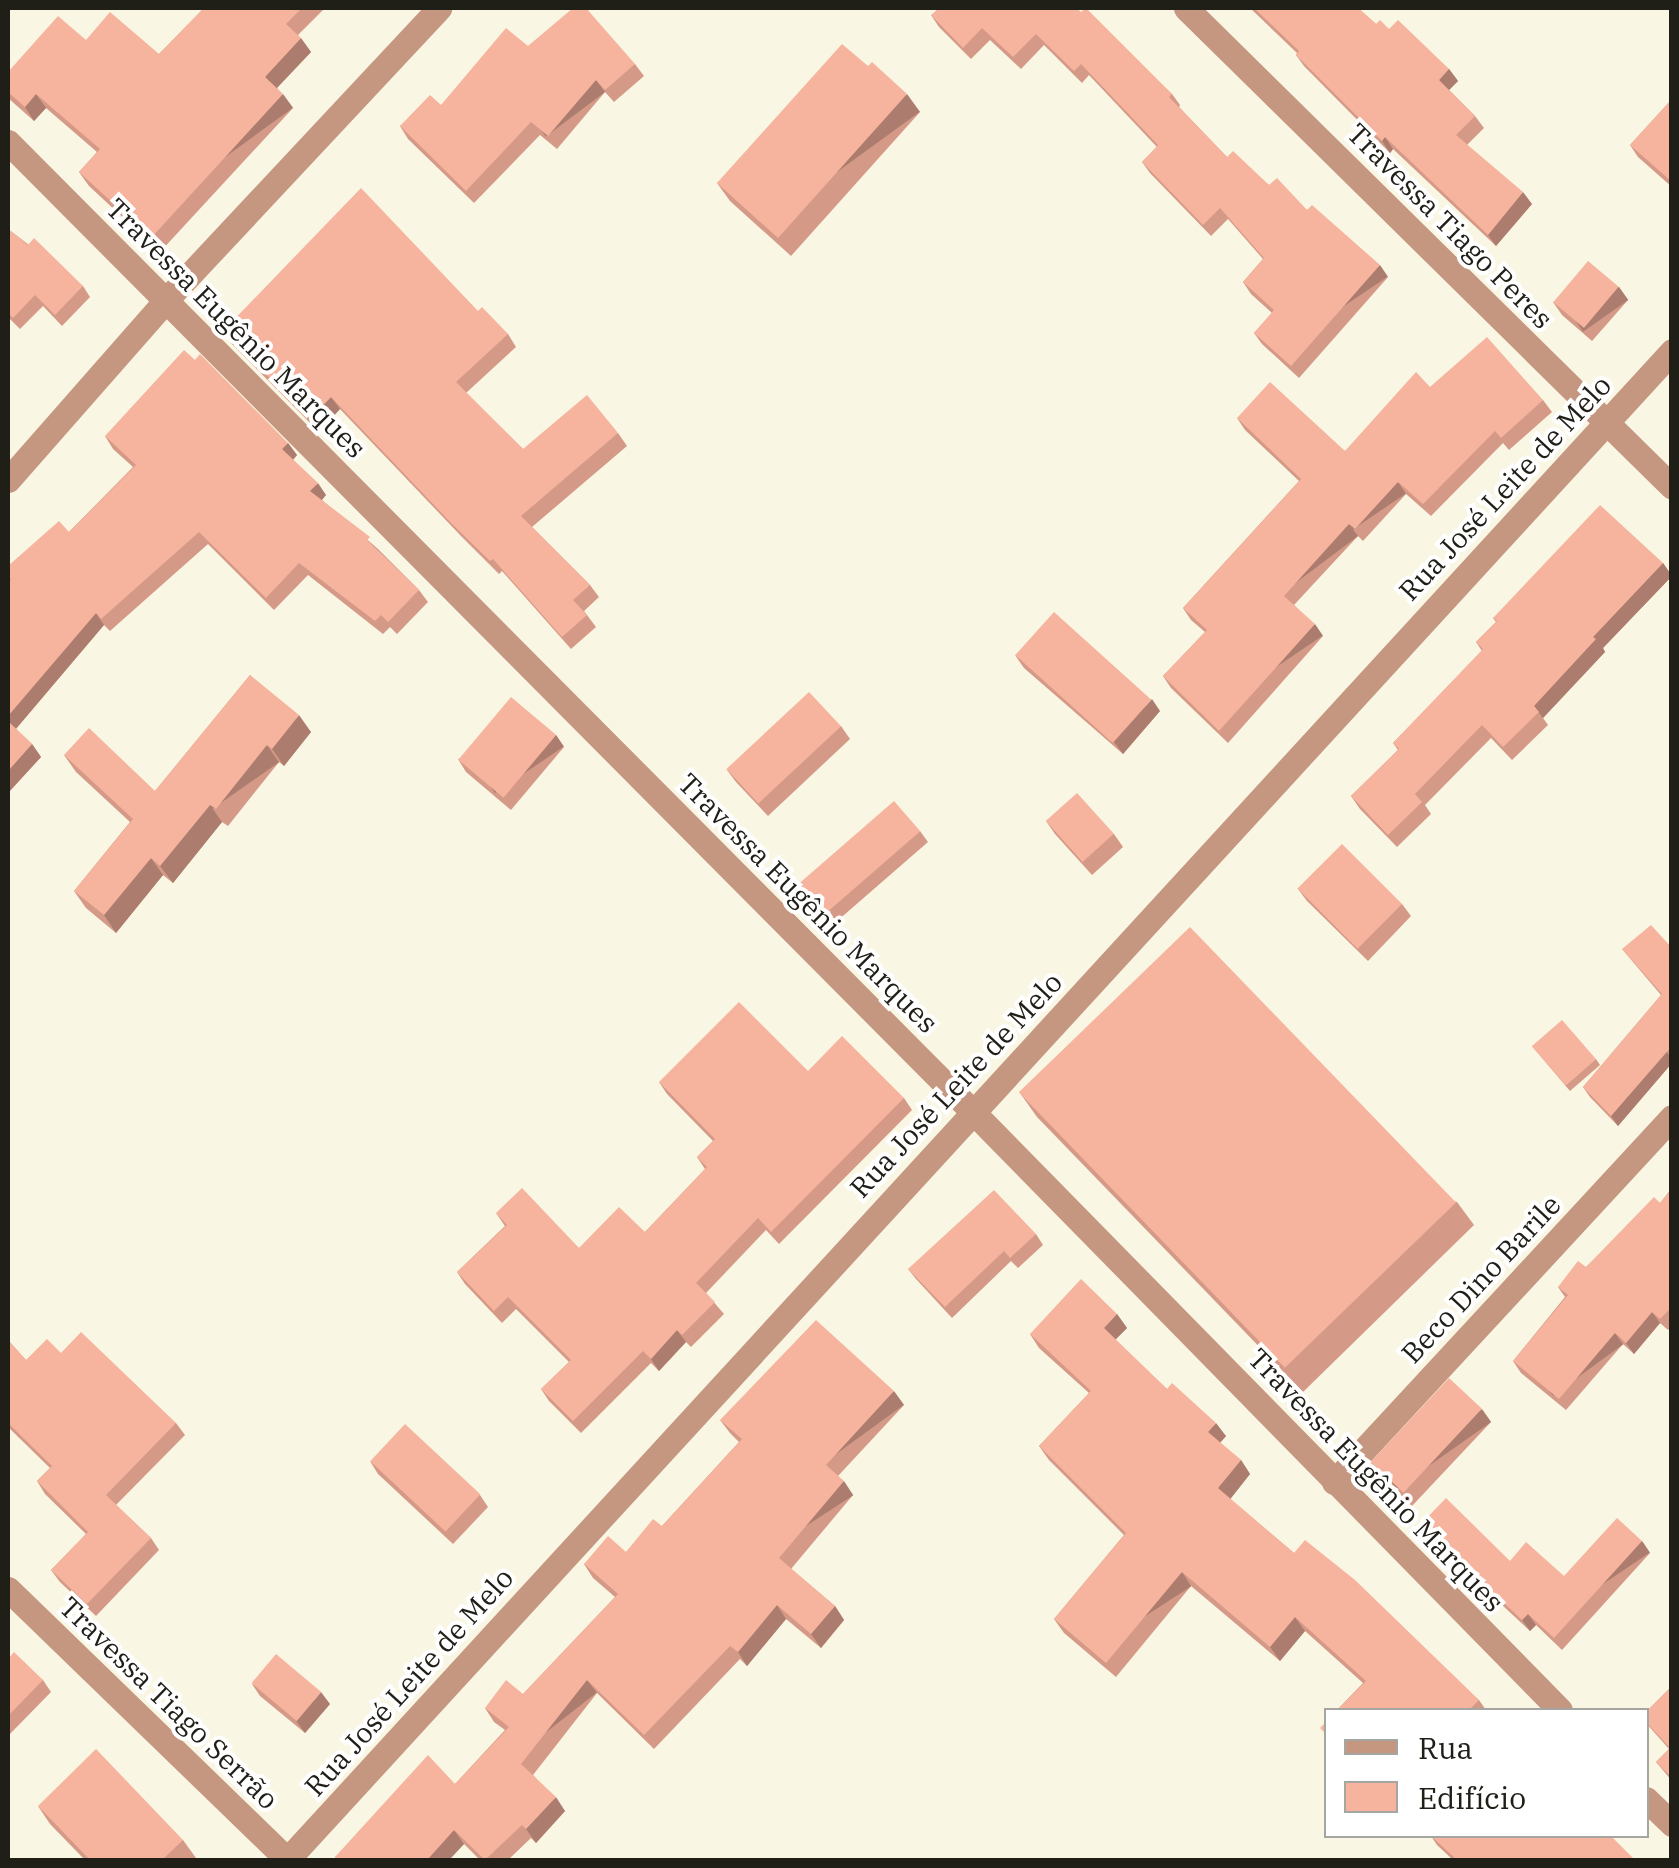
<!DOCTYPE html>
<html>
<head>
<meta charset="utf-8">
<style>
	body { margin:0 }
	#map { position:relative; width:1679px; height:1868px; overflow:hidden; background:#faf6e4; font-family:"IBM Plex Serif",serif }
	div>[style] { position:absolute }
	.street>* { height:25px; margin:-12.5px; padding:0 12.5px; transform-origin:12.5px; border-radius:12.5px; background:#c59680 }
	.wall>* { inset:0; background:#d49a87 }
	.shaded-wall>* { inset:0; background:#ac7d6e; transform-origin:0 0 }
	.building>* { inset:0; background:#f6b39d; transform-origin:0 0 }
	span { translate:-50% -50%; white-space:nowrap; text-align:center; line-height:1.15; -webkit-text-stroke:8px #fff; paint-order:stroke }
	.street-label { font-size:28px; color:#1f1e17 }
	.frame { position:absolute; inset:0; border:10px solid #1f1e17; pointer-events:none }
	.legend { position:absolute; left:1324px; top:1708px; width:325px; height:130px; box-sizing:border-box; background:#fff; border:2px solid #a5a5a2; margin:0; padding:12px 18px; list-style:none; font-size:30px; color:#1f1e17 }
	.legend li { display:flex; align-items:center; gap:20px; height:50px }
	.legend b { width:50px; border:2px solid #a5a5a2 }
</style>
</head>
<body>
<div id="map">
	<div class="street">
		<div style="left:1186px;top:8px;width:682px;rotate:44.58deg"></div>
		<div style="left:8px;top:142px;width:1367px;rotate:45.15deg"></div>
		<div style="left:972px;top:1111px;width:839px;rotate:45.53deg"></div>
		<div style="left:8px;top:480px;width:240px;rotate:-48.7deg"></div>
		<div style="left:166px;top:300px;width:400px;rotate:-46.9deg"></div>
		<div style="left:1334px;top:1482px;width:497px;rotate:-47.2deg"></div>
		<div style="left:8px;top:1589px;width:390px;rotate:44.1deg"></div>
		<div style="left:1646px;top:1799px;width:36px;rotate:44deg"></div>
		<div style="left:287px;top:1860px;width:2048px;rotate:-47.45deg"></div>
	</div>
	<div class="wall">
		<div style="clip-path:polygon(204px 8px,325px 8px,298px 35px,311px 52px,277px 88px,293px 108px,160px 252px,89px 186px,79px 172px,97px 152px,46px 108px,34px 121px,8px 98px,8px 72px,86px 40px,159px 54px)"></div>
		<div style="clip-path:polygon(1076px 8px,1172px 94px,1180px 105px,1179px 107px,1227px 157px,1307px 210px,1388px 277px,1299px 378px,1262px 344px,1254px 333px,1272px 313px,1251px 294px,1243px 282px,1263px 259px,1228px 219px,1211px 236px,1150px 173px,1142px 162px,1157px 147px,1089px 75px,1082px 83px,1044px 45px,1021px 69px,990px 40px,971px 59px,939px 27px,931px 15px)"></div>
		<div style="clip-path:polygon(1250px 8px,1358px 8px,1376px 24px,1389px 29px,1449px 69px,1458px 81px,1449px 90px,1475px 116px,1484px 128px,1467px 145px,1532px 204px,1496px 246px,1393px 149px,1390px 153px,1304px 66px,1296px 55px,1297px 53px)"></div>
		<div style="clip-path:polygon(528px 46px,635px 64px,644px 76px,614px 102px,605px 92px,557px 149px,540px 135px,474px 203px,408px 139px,400px 126px,441px 105px)"></div>
		<div style="clip-path:polygon(868px 66px,920px 112px,791px 256px,730px 201px,717px 183px)"></div>
		<div style="clip-path:polygon(1672px 99px,1672px 187px,1638px 157px,1630px 145px)"></div>
		<div style="clip-path:polygon(8px 229px,83px 286px,90px 297px,62px 326px,43px 306px,20px 329px,8px 317px)"></div>
		<div style="clip-path:polygon(1619px 287px,1628px 300px,1592px 341px,1562px 315px,1553px 302px)"></div>
		<div style="clip-path:polygon(478px 311px,508px 334px,516px 347px,466px 393px,523px 449px,618px 433px,627px 446px,532px 527px,590px 585px,599px 597px,584px 611px,596px 627px,571px 649px,502px 571px,499px 574px,461px 536px,340px 409px,319px 432px,231px 343px,223px 331px)"></div>
		<div style="clip-path:polygon(1430px 387px,1543px 400px,1552px 412px,1509px 450px,1503px 443px,1431px 516px,1406px 494px,1363px 541px,1358px 536px,1294px 605px,1323px 636px,1228px 743px,1171px 688px,1163px 676px,1205px 632px,1191px 620px,1183px 608px,1299px 481px,1245px 430px,1237px 418px,1345px 451px)"></div>
		<div style="clip-path:polygon(105px 436px,288px 443px,297px 455px,293px 460px,326px 495px,322px 500px,378px 549px,419px 590px,428px 602px,397px 634px,390px 627px,383px 634px,308px 575px,274px 610px,208px 544px,110px 631px,104px 625px,16px 729px,32px 744px,41px 757px,8px 793px,8px 584px,10px 581px,8px 578px,8px 566px,69px 532px,133px 467px,113px 449px)"></div>
		<div style="clip-path:polygon(1663px 563px,1672px 576px,1603px 648px,1605px 652px,1543px 718px,1548px 725px,1512px 760px,1491px 738px,1425px 805px,1431px 814px,1397px 847px,1360px 809px,1351px 796px,1398px 750px,1393px 743px,1482px 651px,1476px 642px,1496px 622px,1493px 618px)"></div>
		<div style="clip-path:polygon(1015px 655px,1160px 711px,1123px 754px,1024px 668px)"></div>
		<div style="clip-path:polygon(250px 675px,311px 732px,284px 766px,279px 762px,228px 826px,222px 822px,173px 883px,163px 875px,116px 933px,86px 908px,74px 891px,130px 822px,76px 772px,64px 755px,155px 791px)"></div>
		<div style="clip-path:polygon(841px 726px,850px 739px,768px 816px,736px 782px,727px 770px)"></div>
		<div style="clip-path:polygon(556px 735px,564px 747px,511px 810px,466px 772px,458px 759px)"></div>
		<div style="clip-path:polygon(1046px 821px,1114px 834px,1123px 847px,1092px 875px,1055px 834px)"></div>
		<div style="clip-path:polygon(920px 831px,928px 842px,821px 935px,785px 890px)"></div>
		<div style="clip-path:polygon(1298px 889px,1402px 904px,1411px 916px,1368px 961px,1307px 901px)"></div>
		<div style="clip-path:polygon(1672px 948px,1672px 1063px,1618px 1126px,1590px 1097px,1583px 1087px,1661px 995px,1622px 949px)"></div>
		<div style="clip-path:polygon(1532px 1046px,1596px 1059px,1600px 1065px,1570px 1091px)"></div>
		<div style="clip-path:polygon(808px 1071px,904px 1098px,912px 1110px,779px 1244px,766px 1230px,706px 1293px,724px 1314px,691px 1347px,686px 1342px,659px 1371px,651px 1363px,581px 1433px,549px 1401px,541px 1389px,569px 1362px,516px 1309px,502px 1323px,465px 1284px,457px 1272px,505px 1226px,496px 1213px,579px 1248px,645px 1232px,705px 1169px,697px 1157px,713px 1141px,667px 1094px,659px 1082px)"></div>
		<div style="clip-path:polygon(1020px 1093px,1457px 1202px,1474px 1225px,1303px 1392px,1037px 1117px)"></div>
		<div style="clip-path:polygon(1672px 1188px,1672px 1326px,1668px 1330px,1660px 1323px,1634px 1354px,1623px 1344px,1566px 1410px,1521px 1373px,1513px 1361px,1565px 1297px,1558px 1287px,1586px 1267px,1660px 1203px)"></div>
		<div style="clip-path:polygon(1036px 1234px,1043px 1245px,1018px 1268px,1011px 1261px,952px 1318px,916px 1279px,908px 1269px)"></div>
		<div style="clip-path:polygon(1117px 1314px,1127px 1328px,1115px 1340px,1167px 1389px,1226px 1436px,1220px 1443px,1241px 1460px,1250px 1474px,1230px 1499px,1294px 1553px,1479px 1700px,1486px 1710px,1337px 1710px,1363px 1683px,1305px 1631px,1280px 1661px,1191px 1586px,1116px 1677px,1064px 1633px,1054px 1619px,1124px 1535px,1049px 1460px,1039px 1446px,1089px 1393px,1039px 1348px,1030px 1334px)"></div>
		<div style="clip-path:polygon(8px 1340px,26px 1360px,61px 1353px,176px 1423px,185px 1435px,116px 1505px,151px 1538px,159px 1550px,96px 1616px,60px 1582px,51px 1570px,86px 1534px,45px 1494px,37px 1481px,50px 1468px,8px 1427px)"></div>
		<div style="clip-path:polygon(904px 1405px,838px 1476px,853px 1495px,791px 1569px,835px 1606px,844px 1620px,821px 1648px,786px 1619px,747px 1666px,740px 1659px,654px 1749px,597px 1693px,533px 1775px,565px 1811px,536px 1843px,531px 1838px,508px 1860px,480px 1860px,464px 1844px,449px 1860px,338px 1860px,335px 1857px,455px 1784px,505px 1730px,494px 1722px,485px 1708px,523px 1694px,615px 1597px,593px 1578px,584px 1564px,626px 1552px,662px 1526px,739px 1442px,730px 1433px,720px 1420px)"></div>
		<div style="clip-path:polygon(1491px 1422px,1412px 1506px,1379px 1475px,1371px 1463px)"></div>
		<div style="clip-path:polygon(370px 1461px,480px 1495px,488px 1507px,453px 1544px,378px 1474px)"></div>
		<div style="clip-path:polygon(1420px 1525px,1510px 1561px,1564px 1576px,1642px 1541px,1650px 1553px,1562px 1650px,1536px 1625px,1530px 1631px,1428px 1536px)"></div>
		<div style="clip-path:polygon(8px 1659px,43px 1680px,51px 1692px,8px 1736px)"></div>
		<div style="clip-path:polygon(252px 1684px,330px 1704px,305px 1733px,260px 1696px)"></div>
		<div style="clip-path:polygon(1672px 1686px,1672px 1781px,1656px 1762px,1669px 1749px,1646px 1723px,1646px 1712px)"></div>
		<div style="clip-path:polygon(38px 1806px,183px 1840px,196px 1858px,193px 1860px,85px 1860px,50px 1824px)"></div>
		<div style="clip-path:polygon(1431px 1836px,1635px 1860px,1453px 1860px,1437px 1845px)"></div>
	</div>
	<div class="shaded-wall">
		<div style="clip-path:polygon(301px 38px,311px 52px,274px 91px,265px 77px)"></div>
		<div style="clip-path:polygon(1449px 69px,1458px 81px,1447px 92px,1439px 80px)"></div>
		<div style="left:596px;top:80px;width:15px;height:74px;rotate:53deg"></div>
		<div style="clip-path:polygon(36px 94px,46px 108px,34px 121px,25px 107px)"></div>
		<div style="left:283px;top:94px;width:17px;height:195px;rotate:54deg"></div>
		<div style="left:907px;top:94px;width:22px;height:193px;rotate:54deg"></div>
		<div style="clip-path:polygon(1385px 137px,1393px 149px,1390px 153px,1382px 141px)"></div>
		<div style="clip-path:polygon(1523px 192px,1532px 204px,1496px 246px,1488px 235px)"></div>
		<div style="left:1380px;top:265px;width:14px;height:135px;rotate:56deg"></div>
		<div style="left:1619px;top:287px;width:16px;height:55px;rotate:55deg"></div>
		<div style="clip-path:polygon(331px 397px,340px 409px,319px 432px,310px 419px)"></div>
		<div style="clip-path:polygon(288px 443px,297px 455px,291px 462px,282px 449px)"></div>
		<div style="left:1398px;top:482px;width:14px;height:64px;rotate:56deg"></div>
		<div style="clip-path:polygon(318px 483px,326px 495px,319px 503px,310px 491px)"></div>
		<div style="left:1349px;top:524px;width:15px;height:97px;rotate:53deg"></div>
		<div style="clip-path:polygon(1663px 563px,1672px 576px,1603px 648px,1605px 652px,1543px 718px,1534px 706px,1593px 637px)"></div>
		<div style="clip-path:polygon(96px 613px,104px 625px,14px 731px,8px 722px,8px 716px)"></div>
		<div style="left:1315px;top:624px;width:14px;height:144px;rotate:56deg"></div>
		<div style="clip-path:polygon(1152px 699px,1160px 711px,1123px 754px,1114px 742px)"></div>
		<div style="clip-path:polygon(299px 715px,311px 732px,284px 766px,272px 749px)"></div>
		<div style="left:556px;top:735px;width:14px;height:83px;rotate:56deg"></div>
		<div style="clip-path:polygon(32px 744px,41px 757px,8px 793px,8px 771px)"></div>
		<div style="left:267px;top:745px;width:21px;height:82px;rotate:55deg"></div>
		<div style="clip-path:polygon(210px 805px,222px 822px,173px 883px,160px 866px)"></div>
		<div style="clip-path:polygon(151px 858px,163px 875px,116px 933px,104px 915px)"></div>
		<div style="clip-path:polygon(1666px 1051px,1672px 1059px,1672px 1063px,1618px 1126px,1611px 1116px)"></div>
		<div style="clip-path:polygon(1652px 1312px,1660px 1323px,1634px 1354px,1626px 1343px)"></div>
		<div style="clip-path:polygon(1117px 1314px,1127px 1328px,1113px 1342px,1104px 1328px)"></div>
		<div style="clip-path:polygon(677px 1330px,686px 1342px,659px 1371px,651px 1359px)"></div>
		<div style="left:1615px;top:1333px;width:14px;height:87px;rotate:54deg"></div>
		<div style="left:894px;top:1391px;width:17px;height:100px;rotate:54deg"></div>
		<div style="left:1482px;top:1409px;width:16px;height:116px;rotate:55deg"></div>
		<div style="clip-path:polygon(1216px 1423px,1226px 1436px,1217px 1446px,1208px 1432px)"></div>
		<div style="clip-path:polygon(1241px 1460px,1250px 1474px,1228px 1502px,1218px 1488px)"></div>
		<div style="left:844px;top:1481px;width:17px;height:101px;rotate:57deg"></div>
		<div style="left:1642px;top:1541px;width:14px;height:131px;rotate:56deg"></div>
		<div style="left:1182px;top:1572px;width:17px;height:119px;rotate:57deg"></div>
		<div style="clip-path:polygon(777px 1605px,786px 1619px,747px 1666px,738px 1652px)"></div>
		<div style="clip-path:polygon(835px 1606px,844px 1620px,821px 1648px,811px 1634px)"></div>
		<div style="clip-path:polygon(1528px 1614px,1536px 1625px,1530px 1631px,1522px 1620px)"></div>
		<div style="clip-path:polygon(1295px 1617px,1305px 1631px,1280px 1661px,1270px 1647px)"></div>
		<div style="left:587px;top:1680px;width:16px;height:107px;rotate:52deg"></div>
		<div style="clip-path:polygon(321px 1692px,330px 1704px,305px 1733px,296px 1721px)"></div>
		<div style="clip-path:polygon(556px 1797px,565px 1811px,536px 1843px,526px 1829px)"></div>
		<div style="clip-path:polygon(454px 1830px,464px 1844px,449px 1860px,427px 1860px)"></div>
	</div>
	<div class="building">
		<div style="clip-path:polygon(204px 8px,302px 8px,286px 24px,301px 38px,265px 77px,283px 94px,151px 238px,79px 172px,100px 149px,36px 94px,25px 107px,8px 92px,8px 72px,58px 16px,86px 40px,110px 12px,159px 54px)"></div>
		<div style="clip-path:polygon(573px 8px,586px 8px,635px 64px,605px 90px,596px 80px,548px 136px,531px 122px,466px 191px,400px 126px,430px 95px,441px 105px,506px 28px,528px 46px)"></div>
		<div style="clip-path:polygon(939px 8px,1076px 8px,1081px 12px,1086px 8px,1172px 94px,1169px 97px,1227px 157px,1233px 151px,1269px 185px,1277px 178px,1307px 210px,1312px 205px,1380px 265px,1291px 366px,1254px 333px,1274px 310px,1243px 282px,1264px 258px,1220px 208px,1203px 225px,1142px 162px,1158px 145px,1081px 64px,1074px 71px,1036px 34px,1013px 57px,982px 28px,963px 48px,931px 15px)"></div>
		<div style="clip-path:polygon(1254px 8px,1358px 8px,1376px 24px,1380px 20px,1389px 29px,1398px 20px,1449px 69px,1439px 80px,1475px 116px,1456px 135px,1523px 192px,1488px 235px,1385px 137px,1382px 141px,1296px 55px,1299px 51px)"></div>
		<div style="clip-path:polygon(842px 44px,868px 66px,872px 62px,907px 94px,778px 238px,717px 183px)"></div>
		<div style="clip-path:polygon(1672px 99px,1672px 182px,1630px 145px)"></div>
		<div style="clip-path:polygon(361px 188px,478px 311px,482px 307px,508px 334px,456px 382px,523px 449px,587px 395px,618px 433px,521px 516px,590px 585px,573px 600px,587px 615px,562px 637px,493px 559px,490px 561px,452px 524px,331px 397px,310px 419px,223px 331px)"></div>
		<div style="clip-path:polygon(8px 229px,28px 245px,34px 238px,83px 286px,55px 315px,35px 295px,13px 318px,8px 313px)"></div>
		<div style="left:1588px;top:261px;width:40px;height:54px;rotate:40deg"></div>
		<div style="clip-path:polygon(1487px 337px,1543px 400px,1501px 438px,1495px 431px,1423px 504px,1398px 482px,1355px 529px,1349px 524px,1284px 596px,1315px 624px,1219px 731px,1163px 676px,1207px 630px,1183px 608px,1301px 479px,1237px 418px,1270px 382px,1345px 451px,1416px 372px,1430px 387px)"></div>
		<div style="clip-path:polygon(184px 350px,195px 360px,200px 354px,288px 443px,282px 449px,318px 483px,310px 491px,370px 537px,367px 540px,419px 590px,388px 622px,381px 615px,375px 621px,299px 563px,266px 598px,199px 532px,101px 619px,96px 613px,8px 716px,8px 584px,11px 579px,8px 576px,8px 566px,59px 521px,69px 532px,136px 465px,105px 436px)"></div>
		<div style="clip-path:polygon(1600px 505px,1663px 563px,1593px 637px,1596px 639px,1534px 706px,1539px 712px,1503px 747px,1482px 725px,1415px 794px,1422px 802px,1388px 835px,1351px 796px,1399px 749px,1393px 743px,1483px 649px,1476px 642px,1497px 621px,1493px 618px)"></div>
		<div style="left:1054px;top:612px;width:131px;height:58px;rotate:42deg"></div>
		<div style="clip-path:polygon(250px 675px,299px 715px,272px 749px,267px 745px,216px 809px,210px 805px,160px 866px,151px 858px,104px 915px,74px 891px,133px 819px,64px 755px,89px 728px,155px 791px)"></div>
		<div style="left:809px;top:692px;width:47px;height:113px;rotate:47deg"></div>
		<div style="left:511px;top:697px;width:59px;height:82px;rotate:40deg"></div>
		<div style="clip-path:polygon(8px 721px,32px 744px,8px 771px)"></div>
		<div style="left:1077px;top:793px;width:55px;height:42px;rotate:48deg"></div>
		<div style="left:894px;top:801px;width:40px;height:141px;rotate:49deg"></div>
		<div style="left:1342px;top:844px;width:85px;height:63px;rotate:45deg"></div>
		<div style="clip-path:polygon(1651px 925px,1672px 948px,1672px 1046px,1611px 1116px,1583px 1087px,1662px 994px,1622px 949px)"></div>
		<div style="left:1190px;top:927px;width:383px;height:238px;rotate:46deg"></div>
		<div style="clip-path:polygon(739px 1002px,808px 1071px,842px 1036px,904px 1098px,771px 1232px,758px 1218px,696px 1283px,715px 1302px,682px 1335px,677px 1330px,651px 1359px,643px 1351px,573px 1421px,541px 1389px,571px 1360px,508px 1297px,494px 1311px,457px 1272px,507px 1225px,496px 1213px,522px 1188px,579px 1248px,619px 1207px,645px 1232px,707px 1167px,697px 1157px,715px 1139px,659px 1082px)"></div>
		<div style="left:1562px;top:1020px;width:52px;height:40px;rotate:49deg"></div>
		<div style="clip-path:polygon(1672px 1188px,1672px 1307px,1660px 1319px,1652px 1312px,1626px 1343px,1615px 1333px,1559px 1399px,1513px 1361px,1568px 1295px,1558px 1287px,1578px 1261px,1586px 1267px,1654px 1197px,1660px 1203px)"></div>
		<div style="clip-path:polygon(994px 1190px,1036px 1234px,1010px 1258px,1004px 1251px,945px 1307px,908px 1269px)"></div>
		<div style="clip-path:polygon(1081px 1279px,1117px 1314px,1104px 1328px,1167px 1389px,1172px 1383px,1216px 1423px,1208px 1432px,1241px 1460px,1218px 1488px,1294px 1553px,1305px 1540px,1355px 1580px,1479px 1700px,1469px 1710px,1337px 1710px,1366px 1681px,1295px 1617px,1270px 1647px,1182px 1572px,1106px 1663px,1054px 1619px,1126px 1533px,1039px 1446px,1091px 1391px,1030px 1334px)"></div>
		<div style="clip-path:polygon(816px 1320px,894px 1391px,826px 1465px,844px 1481px,779px 1558px,835px 1606px,811px 1634px,777px 1605px,738px 1652px,730px 1646px,644px 1735px,587px 1680px,521px 1764px,556px 1797px,526px 1829px,522px 1825px,485px 1860px,454px 1830px,427px 1860px,339px 1860px,335px 1857px,428px 1755px,455px 1784px,509px 1727px,485px 1708px,506px 1680px,523px 1694px,618px 1594px,584px 1564px,608px 1536px,626px 1552px,653px 1519px,662px 1526px,742px 1439px,720px 1420px)"></div>
		<div style="clip-path:polygon(81px 1332px,176px 1423px,106px 1495px,151px 1538px,87px 1604px,51px 1570px,88px 1532px,37px 1481px,52px 1466px,8px 1423px,8px 1340px,26px 1360px,47px 1339px,61px 1353px)"></div>
		<div style="left:1449px;top:1378px;width:45px;height:115px;rotate:43deg"></div>
		<div style="left:405px;top:1424px;width:103px;height:51px;rotate:43deg"></div>
		<div style="clip-path:polygon(1446px 1498px,1510px 1561px,1526px 1542px,1564px 1576px,1617px 1518px,1642px 1541px,1554px 1638px,1528px 1614px,1522px 1620px,1420px 1525px)"></div>
		<div style="clip-path:polygon(14px 1652px,43px 1680px,8px 1716px,8px 1659px)"></div>
		<div style="left:276px;top:1654px;width:59px;height:38px;rotate:40deg"></div>
		<div style="clip-path:polygon(1672px 1686px,1672px 1778px,1656px 1762px,1670px 1748px,1646px 1722px,1646px 1712px)"></div>
		<div style="clip-path:polygon(1326px 1722px,1326px 1734px,1320px 1728px)"></div>
		<div style="clip-path:polygon(96px 1749px,183px 1840px,162px 1860px,90px 1860px,38px 1806px)"></div>
		<div style="clip-path:polygon(1431px 1836px,1611px 1836px,1635px 1860px,1457px 1860px)"></div>
	</div>
	<div class="street-label">
		<span style="left:1450px;top:226px;rotate:45deg">Travessa Tiago Peres</span>
		<span style="left:236px;top:328px;rotate:45deg">Travessa Eugênio Marques</span>
		<span style="left:1505px;top:488px;rotate:-47deg">Rua José Leite de Melo</span>
		<span style="left:808px;top:903px;rotate:45deg">Travessa Eugênio Marques</span>
		<span style="left:956px;top:1085px;rotate:-47deg">Rua José Leite de Melo</span>
		<span style="left:1481px;top:1279px;rotate:-47deg">Beco Dino Barile</span>
		<span style="left:1376px;top:1480px;rotate:46deg">Travessa Eugênio Marques</span>
		<span style="left:409px;top:1682px;rotate:-48deg">Rua José Leite de Melo</span>
		<span style="left:169px;top:1703px;rotate:44deg">Travessa Tiago Serrão</span>
	</div>
	<div class="frame"></div>
	<ul class="legend">
	<li><b style="height:12px;background:#c59680"></b>Rua</li>
	<li><b style="height:28px;background:#f6b39d"></b>Edifício</li>
	</ul>
</div>
</body>
</html>
